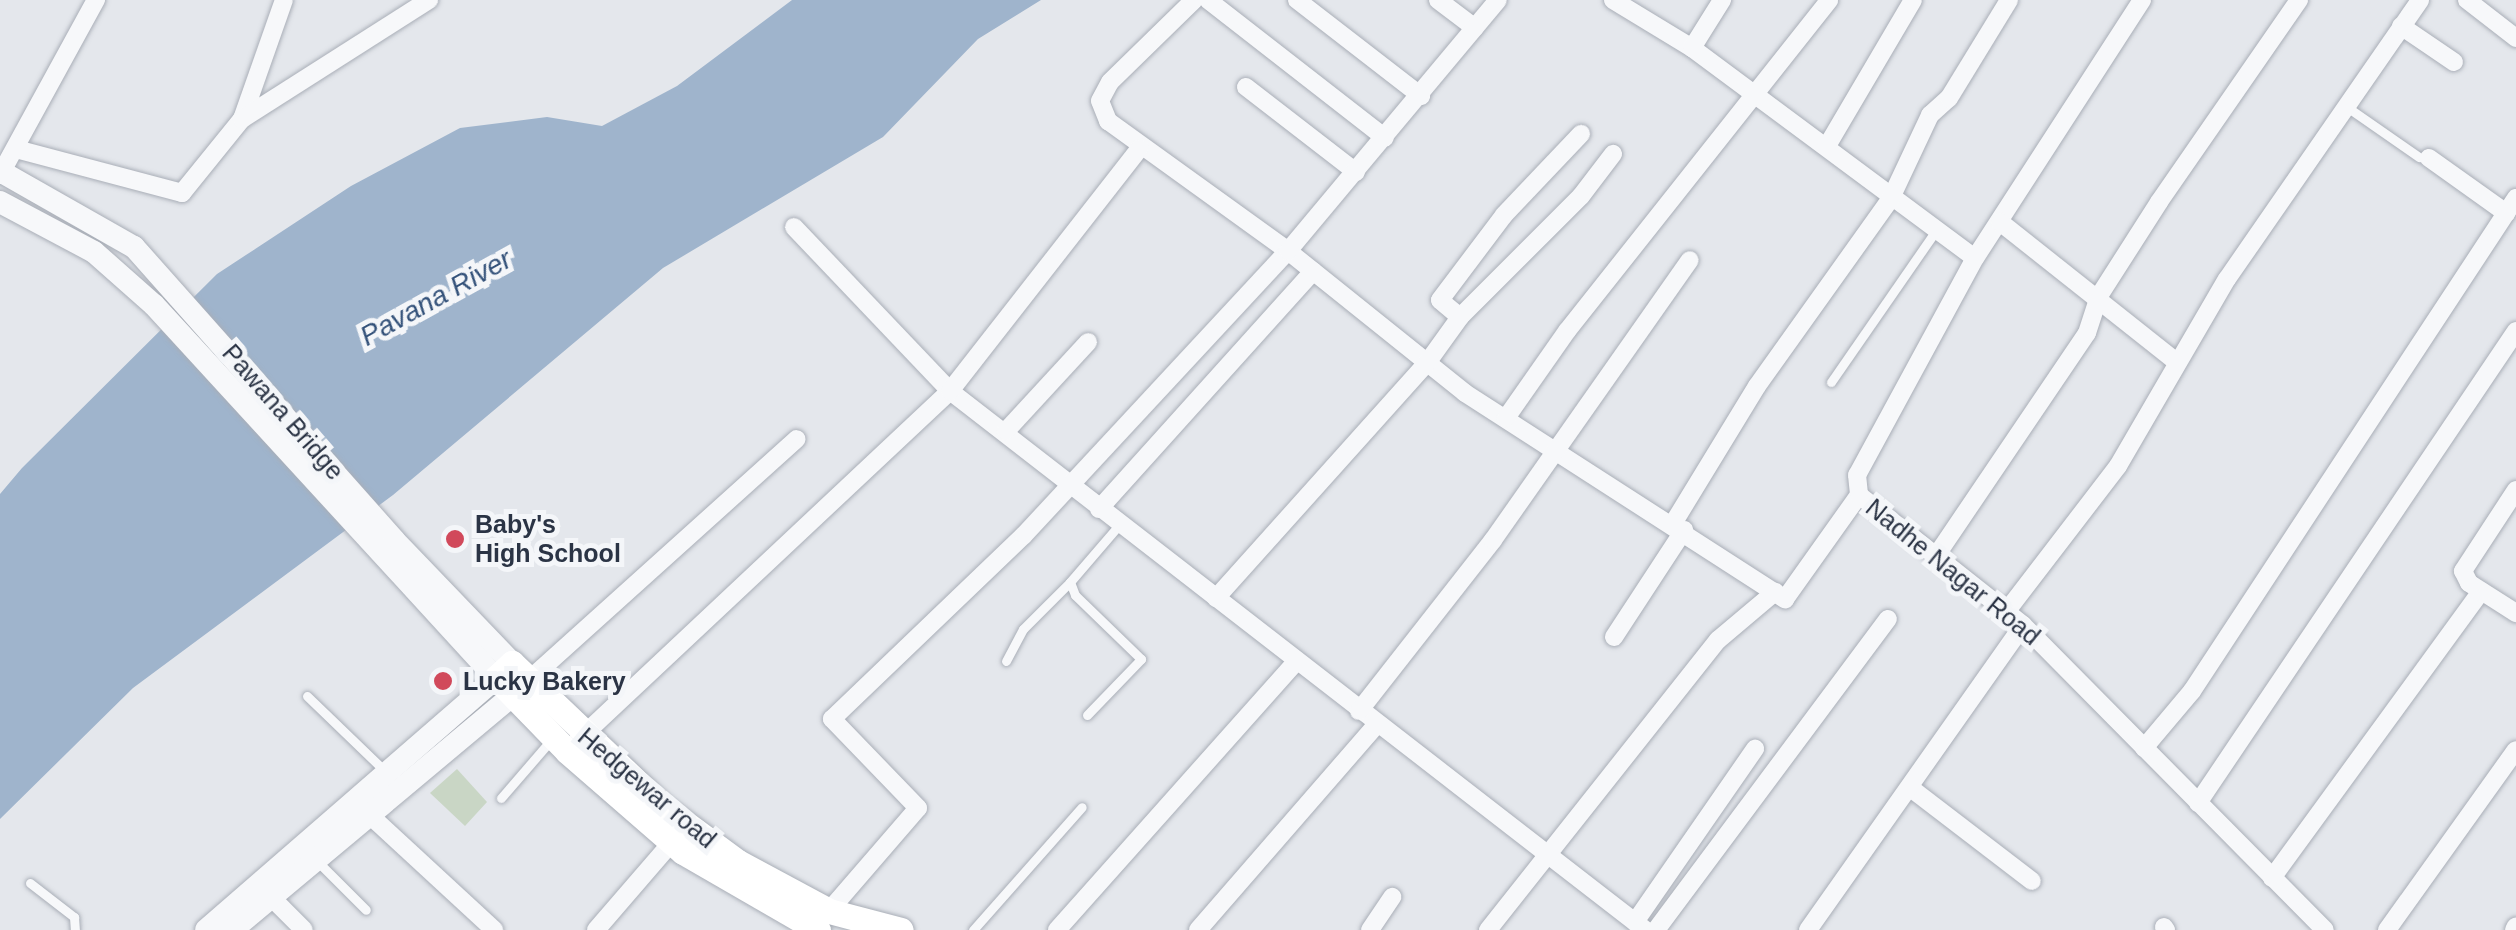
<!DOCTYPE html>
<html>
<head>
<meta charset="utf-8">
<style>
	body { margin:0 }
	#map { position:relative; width:2516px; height:930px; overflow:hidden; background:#e4e7ec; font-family:Helvetica,sans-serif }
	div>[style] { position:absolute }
	.green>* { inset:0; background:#c9d6c5 }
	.water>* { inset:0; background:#9fb4cc }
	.roads { filter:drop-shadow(0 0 2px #a9aeb7) drop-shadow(0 0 2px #a9aeb7) }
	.service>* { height:9px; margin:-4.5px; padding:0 4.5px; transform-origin:4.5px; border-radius:4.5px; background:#f7f8fa }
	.minor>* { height:18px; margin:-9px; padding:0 9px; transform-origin:9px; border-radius:9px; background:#f7f8fa }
	.tertiary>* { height:22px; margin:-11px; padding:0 11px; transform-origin:11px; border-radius:11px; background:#f7f8fa }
	.secondary>* { height:25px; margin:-12.5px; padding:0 12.5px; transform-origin:12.5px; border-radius:12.5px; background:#fff }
	.dots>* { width:28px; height:28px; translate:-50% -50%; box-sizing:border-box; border:5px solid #f4f6f9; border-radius:50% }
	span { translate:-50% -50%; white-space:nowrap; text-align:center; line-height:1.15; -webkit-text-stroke:10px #f4f6f9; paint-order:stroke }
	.street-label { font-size:25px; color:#2b3445 }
	.poi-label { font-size:25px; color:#2b3445; font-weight:700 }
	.left { translate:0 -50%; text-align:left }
	.water-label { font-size:28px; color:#34527a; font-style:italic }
</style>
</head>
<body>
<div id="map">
	<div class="green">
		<div style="clip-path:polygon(457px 769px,487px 802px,465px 826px,430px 793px)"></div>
	</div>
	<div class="water">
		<div style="clip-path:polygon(792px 0,1041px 0,978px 39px,883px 137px,663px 268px,393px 495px,133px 688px,0 819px,0 494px,22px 468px,217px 274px,351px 186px,460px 128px,547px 117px,602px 126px,677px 86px)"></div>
	</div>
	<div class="roads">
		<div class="service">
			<div style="left:2347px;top:107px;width:88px;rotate:34.8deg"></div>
			<div style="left:1831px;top:382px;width:186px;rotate:-55.3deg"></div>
			<div style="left:1006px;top:661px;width:36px;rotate:-62deg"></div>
			<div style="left:1023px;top:629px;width:66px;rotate:-45deg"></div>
			<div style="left:307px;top:696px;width:108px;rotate:43.9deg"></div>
			<div style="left:1087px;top:715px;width:78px;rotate:-46deg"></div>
			<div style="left:1141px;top:659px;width:92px;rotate:-135.9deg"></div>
			<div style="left:1075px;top:595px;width:14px;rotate:-111deg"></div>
			<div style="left:1070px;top:582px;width:75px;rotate:-49.3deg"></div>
			<div style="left:501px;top:798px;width:78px;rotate:-49.2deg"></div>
			<div style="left:317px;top:861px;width:69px;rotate:45deg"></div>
			<div style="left:30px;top:883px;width:56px;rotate:37.7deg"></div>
			<div style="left:74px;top:917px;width:13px;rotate:86deg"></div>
			<div style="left:973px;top:930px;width:164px;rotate:-48.5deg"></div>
		</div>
		<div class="minor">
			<div style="left:1194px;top:0;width:117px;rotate:135.7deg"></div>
			<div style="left:1110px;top:82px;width:21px;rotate:118deg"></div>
			<div style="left:1100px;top:101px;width:22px;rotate:68deg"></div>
			<div style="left:1108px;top:121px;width:222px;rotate:35.8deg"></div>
			<div style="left:1288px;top:251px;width:227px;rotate:38.7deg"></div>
			<div style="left:1465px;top:393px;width:381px;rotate:32.8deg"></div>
			<div style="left:1785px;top:599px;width:128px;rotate:-54.6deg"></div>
			<div style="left:1208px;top:0;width:224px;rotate:37.9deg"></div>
			<div style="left:1297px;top:0;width:157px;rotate:37.7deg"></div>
			<div style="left:1438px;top:0;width:46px;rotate:37.1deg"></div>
			<div style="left:1613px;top:0;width:92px;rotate:31.3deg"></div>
			<div style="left:1692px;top:48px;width:352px;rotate:36.6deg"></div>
			<div style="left:2142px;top:0;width:307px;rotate:122.9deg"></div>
			<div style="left:1975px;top:258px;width:247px;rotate:118.5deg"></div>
			<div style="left:1857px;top:475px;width:20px;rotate:84deg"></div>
			<div style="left:1859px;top:495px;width:209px;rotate:38.4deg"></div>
			<div style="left:2023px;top:625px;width:429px;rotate:45.3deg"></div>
			<div style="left:2467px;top:0;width:62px;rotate:37.8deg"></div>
			<div style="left:2401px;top:26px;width:64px;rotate:34.2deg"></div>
			<div style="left:1692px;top:48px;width:57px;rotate:-58deg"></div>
			<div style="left:1246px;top:87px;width:139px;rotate:37.7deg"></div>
			<div style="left:242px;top:119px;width:126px;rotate:-70.6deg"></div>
			<div style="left:1827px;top:146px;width:169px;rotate:-59.5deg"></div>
			<div style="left:16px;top:149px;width:172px;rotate:14.8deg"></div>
			<div style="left:182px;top:193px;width:95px;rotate:-51deg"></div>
			<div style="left:242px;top:119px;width:222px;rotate:-32.5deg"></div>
			<div style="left:2429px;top:158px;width:95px;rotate:35.5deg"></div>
			<div style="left:0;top:175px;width:200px;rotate:-61.3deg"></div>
			<div style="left:2000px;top:222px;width:222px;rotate:38.4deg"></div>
			<div style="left:794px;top:227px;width:226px;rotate:46.4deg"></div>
			<div style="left:950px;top:391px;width:880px;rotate:37.79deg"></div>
			<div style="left:1460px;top:317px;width:26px;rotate:-140deg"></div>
			<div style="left:1440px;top:300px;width:106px;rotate:-53deg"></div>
			<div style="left:1504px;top:215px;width:112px;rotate:-46.5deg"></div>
			<div style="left:1506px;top:418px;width:106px;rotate:-55deg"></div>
			<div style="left:1567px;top:331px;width:422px;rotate:-51.6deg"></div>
			<div style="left:1006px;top:431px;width:121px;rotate:-47.3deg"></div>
			<div style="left:2516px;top:490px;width:97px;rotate:123.2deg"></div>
			<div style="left:2463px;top:571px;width:13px;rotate:63deg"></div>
			<div style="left:2469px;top:583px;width:56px;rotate:32.6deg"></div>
			<div style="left:1099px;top:509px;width:320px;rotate:-48deg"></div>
			<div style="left:1674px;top:522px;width:159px;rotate:-58.6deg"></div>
			<div style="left:1757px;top:386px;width:231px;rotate:-54.5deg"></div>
			<div style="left:1891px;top:198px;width:92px;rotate:-64.8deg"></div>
			<div style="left:1930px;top:115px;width:25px;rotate:-42deg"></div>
			<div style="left:1949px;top:98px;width:115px;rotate:-58.5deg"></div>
			<div style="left:1936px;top:556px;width:269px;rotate:-55.9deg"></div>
			<div style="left:2087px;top:333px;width:39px;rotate:-72deg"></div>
			<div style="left:2099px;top:296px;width:112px;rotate:-57.4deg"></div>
			<div style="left:2159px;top:202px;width:246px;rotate:-55.3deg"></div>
			<div style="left:1216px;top:598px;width:316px;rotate:-48.1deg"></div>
			<div style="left:1427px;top:363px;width:57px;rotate:-54.3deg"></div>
			<div style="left:1460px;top:317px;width:171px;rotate:-45deg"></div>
			<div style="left:1581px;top:196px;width:53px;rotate:-52.7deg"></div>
			<div style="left:2006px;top:612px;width:184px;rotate:-52.5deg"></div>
			<div style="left:2118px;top:466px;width:216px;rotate:-59.8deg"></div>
			<div style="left:2227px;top:279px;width:339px;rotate:-55.3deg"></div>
			<div style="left:1614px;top:637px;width:128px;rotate:-56.8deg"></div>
			<div style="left:529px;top:680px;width:360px;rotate:-42deg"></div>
			<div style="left:1359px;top:711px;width:217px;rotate:-51.9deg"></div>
			<div style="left:1493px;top:540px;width:342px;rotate:-54.9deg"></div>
			<div style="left:577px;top:741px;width:511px;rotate:-43.18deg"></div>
			<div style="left:950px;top:391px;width:308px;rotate:-52deg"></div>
			<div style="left:2144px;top:748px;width:75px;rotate:-49.9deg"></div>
			<div style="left:2192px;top:691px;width:590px;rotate:-56.69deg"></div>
			<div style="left:1912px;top:789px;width:151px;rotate:37.5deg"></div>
			<div style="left:2198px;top:803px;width:569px;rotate:-56.03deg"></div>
			<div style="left:362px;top:808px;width:180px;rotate:42.7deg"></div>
			<div style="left:2272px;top:878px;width:355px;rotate:-53.9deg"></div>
			<div style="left:262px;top:888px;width:59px;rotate:45deg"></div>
			<div style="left:829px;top:911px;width:136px;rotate:-49.2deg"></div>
			<div style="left:918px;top:808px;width:124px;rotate:-134deg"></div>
			<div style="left:832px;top:719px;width:266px;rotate:-43.8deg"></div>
			<div style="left:1024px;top:535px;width:388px;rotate:-47.1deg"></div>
			<div style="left:1288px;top:251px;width:327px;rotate:-50.1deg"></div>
			<div style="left:1635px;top:922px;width:211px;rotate:-55.3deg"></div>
			<div style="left:2164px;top:927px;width:4px;rotate:56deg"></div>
			<div style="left:596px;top:930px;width:127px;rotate:-49.2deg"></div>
			<div style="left:1057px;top:930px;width:359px;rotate:-48.3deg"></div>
			<div style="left:1198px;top:930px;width:271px;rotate:-49deg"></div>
			<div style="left:1370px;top:930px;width:40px;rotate:-56deg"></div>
			<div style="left:1488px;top:930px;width:370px;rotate:-51.6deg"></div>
			<div style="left:1718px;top:640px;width:75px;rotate:-40.1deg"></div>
			<div style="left:1656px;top:930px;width:388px;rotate:-53.3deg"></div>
			<div style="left:1808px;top:930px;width:373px;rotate:-54.8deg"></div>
			<div style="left:2387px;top:930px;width:221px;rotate:-54.4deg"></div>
			<div style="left:2514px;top:930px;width:4px;rotate:-63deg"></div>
		</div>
		<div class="tertiary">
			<div style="left:0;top:171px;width:154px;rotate:29.6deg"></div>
			<div style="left:134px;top:247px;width:392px;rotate:48.4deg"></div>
			<div style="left:394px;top:540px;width:170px;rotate:46.2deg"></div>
			<div style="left:0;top:202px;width:106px;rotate:28deg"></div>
			<div style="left:94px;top:252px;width:80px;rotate:41.5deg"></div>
			<div style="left:154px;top:305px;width:506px;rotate:47.48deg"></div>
			<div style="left:496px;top:678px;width:384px;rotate:139deg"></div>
			<div style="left:232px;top:930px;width:365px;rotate:-39.9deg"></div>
		</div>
		<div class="secondary">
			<div style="left:818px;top:930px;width:156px;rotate:-150deg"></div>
			<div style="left:683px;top:852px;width:154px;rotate:-139deg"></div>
			<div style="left:567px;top:751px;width:102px;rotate:-134.2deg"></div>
			<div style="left:496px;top:678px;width:22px;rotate:-43deg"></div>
			<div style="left:512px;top:663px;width:207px;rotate:43.6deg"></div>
			<div style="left:662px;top:806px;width:94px;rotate:36.4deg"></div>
			<div style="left:738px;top:862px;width:103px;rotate:28.3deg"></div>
			<div style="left:829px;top:911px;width:74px;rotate:14.8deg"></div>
		</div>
	</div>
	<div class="dots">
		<div style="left:455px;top:539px;background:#d1495b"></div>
		<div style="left:443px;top:681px;background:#d1495b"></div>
	</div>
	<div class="street-label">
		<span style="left:283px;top:412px;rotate:49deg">Pawana Bridge</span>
		<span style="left:1953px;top:572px;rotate:39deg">Nadhe Nagar Road</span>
		<span style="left:647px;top:788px;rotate:40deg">Hedgewar road</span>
	</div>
	<div class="poi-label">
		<span class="left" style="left:475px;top:539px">Baby's<br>High School</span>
		<span class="left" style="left:463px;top:681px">Lucky Bakery</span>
	</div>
	<div class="water-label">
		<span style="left:436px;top:298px;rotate:-29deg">Pavana River</span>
	</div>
</div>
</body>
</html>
